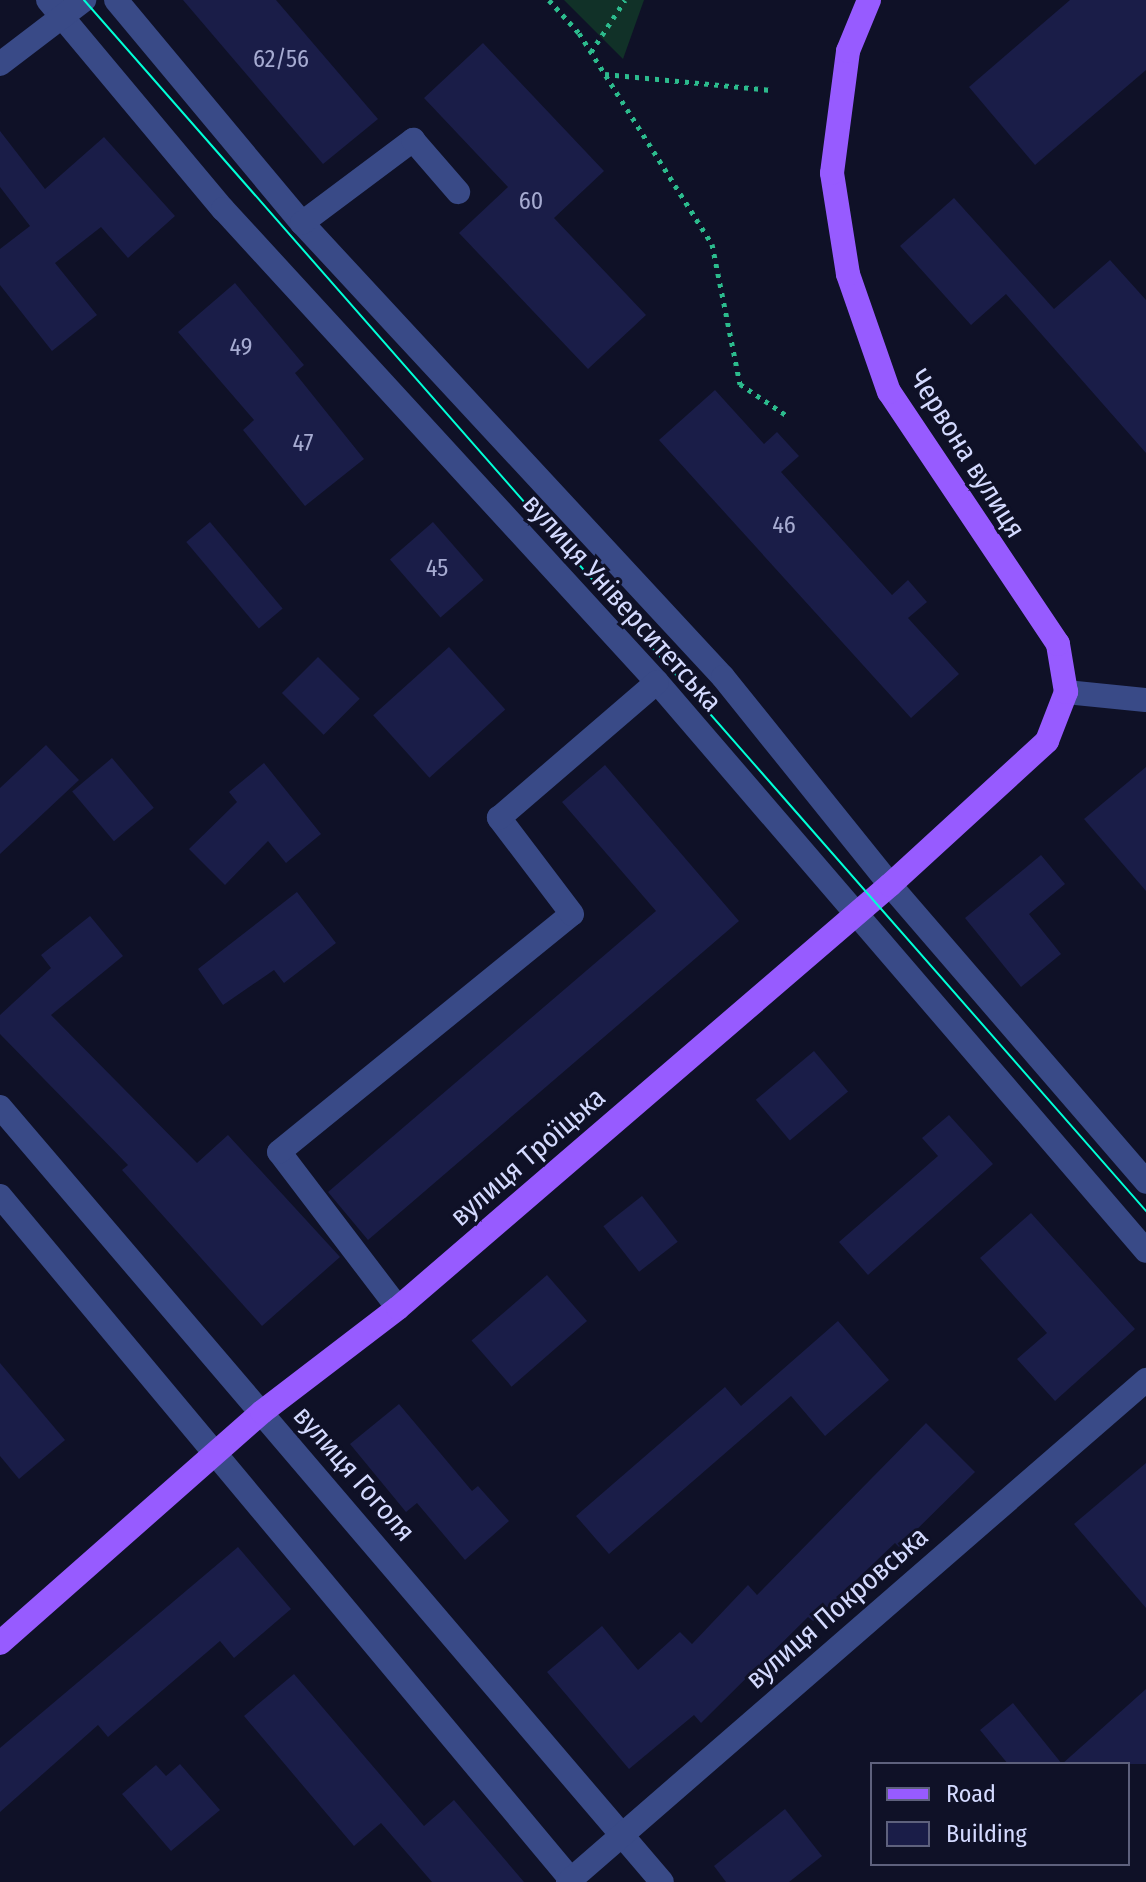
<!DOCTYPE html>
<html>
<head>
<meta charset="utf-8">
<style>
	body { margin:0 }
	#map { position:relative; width:1146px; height:1882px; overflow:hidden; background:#0f1127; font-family:"Fira Sans Condensed",sans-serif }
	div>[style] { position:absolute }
	.green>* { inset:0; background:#113128 }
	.building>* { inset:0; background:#1a1d48; transform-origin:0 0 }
	.path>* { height:5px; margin-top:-2.5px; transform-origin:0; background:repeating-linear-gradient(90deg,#2cbb8d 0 4px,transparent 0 10px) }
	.minor>* { height:24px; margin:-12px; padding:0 12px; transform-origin:12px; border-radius:12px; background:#394a87 }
	.major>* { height:24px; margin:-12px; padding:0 12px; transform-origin:12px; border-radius:12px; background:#975bff }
	.tram>* { height:2px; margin:-1px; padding:0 1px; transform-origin:1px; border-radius:1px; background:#00ffd6 }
	span { translate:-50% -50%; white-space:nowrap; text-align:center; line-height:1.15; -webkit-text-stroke:6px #0f1127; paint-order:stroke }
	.number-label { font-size:24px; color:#a6abd1 }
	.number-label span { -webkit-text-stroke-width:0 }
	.street-label { font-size:28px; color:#d4daff }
	.legend { position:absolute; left:870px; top:1762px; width:260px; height:104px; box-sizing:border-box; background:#0f1127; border:2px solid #5e617d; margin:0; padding:10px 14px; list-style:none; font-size:24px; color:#d4daff }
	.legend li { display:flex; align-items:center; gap:16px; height:40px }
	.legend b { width:40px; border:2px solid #5e617d }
</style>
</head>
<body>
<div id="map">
	<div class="green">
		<div style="clip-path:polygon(564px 0,644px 0,623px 59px)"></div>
	</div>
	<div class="building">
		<div style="clip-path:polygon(183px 0,276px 0,378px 119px,323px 164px)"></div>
		<div style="clip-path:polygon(1070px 0,1146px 0,1146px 70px,1035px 165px,969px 87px)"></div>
		<div style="clip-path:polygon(483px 43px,604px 171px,554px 218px,646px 315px,588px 369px,459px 233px,508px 187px,424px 98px)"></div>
		<div style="clip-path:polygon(0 131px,45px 189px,104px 137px,175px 216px,128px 258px,101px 227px,55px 263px,97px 315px,52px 351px,0 285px,0 249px,30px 226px,0 187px)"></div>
		<div style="clip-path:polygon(954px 198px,1054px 309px,1110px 260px,1146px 300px,1146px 453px,1006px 294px,971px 325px,900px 246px)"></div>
		<div style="clip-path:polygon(235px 283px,304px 365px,295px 373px,364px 459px,305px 506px,243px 430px,254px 420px,178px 332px)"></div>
		<div style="clip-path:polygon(715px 390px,764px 444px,777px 432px,799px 456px,781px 472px,892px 595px,908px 580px,927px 602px,908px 618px,959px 674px,911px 718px,659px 440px)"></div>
		<div style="left:210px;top:522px;width:113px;height:31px;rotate:50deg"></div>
		<div style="left:433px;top:522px;width:77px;height:57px;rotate:49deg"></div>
		<div style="left:449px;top:647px;width:84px;height:102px;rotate:48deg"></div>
		<div style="left:318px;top:657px;width:59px;height:51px;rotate:45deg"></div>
		<div style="clip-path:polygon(46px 745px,79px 780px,0 854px,0 788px)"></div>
		<div style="left:112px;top:758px;width:65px;height:52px;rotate:50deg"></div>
		<div style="clip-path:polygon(264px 763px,321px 834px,286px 863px,268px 841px,225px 885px,189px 849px,237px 802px,229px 792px)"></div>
		<div style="clip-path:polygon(605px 765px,739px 921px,368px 1240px,328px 1192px,656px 911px,562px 802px)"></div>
		<div style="clip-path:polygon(1146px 767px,1146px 891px,1084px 819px)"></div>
		<div style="clip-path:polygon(1041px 855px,1065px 884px,1029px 914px,1061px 954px,1021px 987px,965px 918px)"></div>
		<div style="clip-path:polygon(297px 892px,336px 943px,284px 983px,274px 970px,223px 1005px,198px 969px)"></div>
		<div style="clip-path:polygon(90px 916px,123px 956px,51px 1015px,197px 1163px,228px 1135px,340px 1257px,262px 1326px,122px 1170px,128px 1165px,0 1034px,0 1015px,51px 968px,41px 955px)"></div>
		<div style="left:814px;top:1051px;width:53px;height:76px;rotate:50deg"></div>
		<div style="clip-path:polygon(949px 1115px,993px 1164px,868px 1275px,839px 1242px,938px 1156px,922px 1138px)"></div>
		<div style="left:642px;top:1196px;width:58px;height:49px;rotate:52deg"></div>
		<div style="clip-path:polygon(1031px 1213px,1135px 1329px,1055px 1401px,1017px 1359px,1047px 1333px,980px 1258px)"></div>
		<div style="left:547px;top:1275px;width:61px;height:100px;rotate:49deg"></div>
		<div style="clip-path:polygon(838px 1321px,889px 1380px,825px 1436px,791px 1396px,609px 1554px,576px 1516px,725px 1387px,741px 1406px)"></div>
		<div style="clip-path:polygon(0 1363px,65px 1440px,19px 1479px,0 1456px)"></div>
		<div style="clip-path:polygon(399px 1404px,472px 1491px,478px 1486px,509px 1521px,465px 1560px,417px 1503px,406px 1512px,350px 1444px)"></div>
		<div style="clip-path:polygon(926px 1423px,975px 1472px,899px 1547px,895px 1543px,813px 1621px,808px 1617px,701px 1723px,694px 1715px,629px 1769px,547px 1672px,602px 1626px,638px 1670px,680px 1632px,692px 1644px,748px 1585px,757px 1595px)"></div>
		<div style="clip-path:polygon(1146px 1463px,1146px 1608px,1074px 1524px)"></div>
		<div style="clip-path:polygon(238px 1547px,291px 1609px,234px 1658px,220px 1641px,108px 1737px,98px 1725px,0 1812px,0 1748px)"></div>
		<div style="clip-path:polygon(294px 1674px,424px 1826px,454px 1800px,524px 1882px,432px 1882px,381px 1823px,354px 1846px,244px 1716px)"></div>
		<div style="clip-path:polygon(1146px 1689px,1146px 1764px,1008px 1764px,980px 1730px,1013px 1703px,1062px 1764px)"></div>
		<div style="clip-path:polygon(180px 1764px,220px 1810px,171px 1851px,122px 1794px,156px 1765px,166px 1776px)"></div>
		<div style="clip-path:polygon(785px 1809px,822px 1856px,789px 1882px,726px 1882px,714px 1866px)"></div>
	</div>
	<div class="path">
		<div style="left:549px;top:0;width:45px;rotate:47.7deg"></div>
		<div style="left:579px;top:33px;width:249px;rotate:57.8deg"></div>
		<div style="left:712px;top:244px;width:143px;rotate:78.7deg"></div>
		<div style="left:740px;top:384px;width:59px;rotate:34deg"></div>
		<div style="left:591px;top:52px;width:62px;rotate:-56.8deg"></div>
		<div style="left:605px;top:74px;width:167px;rotate:5.5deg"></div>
	</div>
	<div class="minor">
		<div style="left:48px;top:0;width:273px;rotate:50.1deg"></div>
		<div style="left:223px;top:209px;width:642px;rotate:47.46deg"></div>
		<div style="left:657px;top:682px;width:750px;rotate:49.32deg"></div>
		<div style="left:116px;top:0;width:290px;rotate:50.2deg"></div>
		<div style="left:302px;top:223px;width:619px;rotate:47.16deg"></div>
		<div style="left:723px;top:677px;width:267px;rotate:51.2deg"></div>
		<div style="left:890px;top:885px;width:392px;rotate:49.2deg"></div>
		<div style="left:0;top:64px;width:106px;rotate:-37.3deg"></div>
		<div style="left:302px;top:223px;width:139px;rotate:-36.8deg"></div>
		<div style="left:413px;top:140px;width:69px;rotate:49.1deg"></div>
		<div style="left:1066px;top:692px;width:80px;rotate:5.7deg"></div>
		<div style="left:0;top:1107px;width:1019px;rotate:49.5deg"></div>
		<div style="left:0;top:1196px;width:894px;rotate:50.13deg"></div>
		<div style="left:398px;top:1308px;width:196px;rotate:-127.3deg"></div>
		<div style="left:279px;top:1152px;width:377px;rotate:-39.1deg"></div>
		<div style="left:572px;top:914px;width:121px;rotate:-127.2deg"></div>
		<div style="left:499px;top:818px;width:208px;rotate:-40.7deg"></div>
		<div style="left:568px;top:1882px;width:766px;rotate:-40.97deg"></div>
	</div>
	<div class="major">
		<div style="left:0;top:1643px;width:349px;rotate:-41.4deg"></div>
		<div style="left:262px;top:1412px;width:171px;rotate:-37.4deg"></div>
		<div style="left:398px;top:1308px;width:649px;rotate:-40.69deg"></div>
		<div style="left:890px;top:885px;width:213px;rotate:-42.5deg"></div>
		<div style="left:1047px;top:741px;width:53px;rotate:-68.8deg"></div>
		<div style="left:1066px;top:692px;width:49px;rotate:-99.5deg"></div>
		<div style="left:1058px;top:644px;width:303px;rotate:-123.8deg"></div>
		<div style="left:889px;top:392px;width:125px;rotate:-109.2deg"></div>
		<div style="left:848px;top:274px;width:102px;rotate:-99deg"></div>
		<div style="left:832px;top:173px;width:123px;rotate:-82.5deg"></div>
		<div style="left:848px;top:51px;width:55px;rotate:-67.6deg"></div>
	</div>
	<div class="tram">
		<div style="left:84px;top:0;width:1611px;rotate:48.75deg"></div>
	</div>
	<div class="number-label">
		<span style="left:281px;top:60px">62/56</span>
		<span style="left:531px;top:202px">60</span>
		<span style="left:241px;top:348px">49</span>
		<span style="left:303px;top:444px">47</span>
		<span style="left:784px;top:526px">46</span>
		<span style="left:437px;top:569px">45</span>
	</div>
	<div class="street-label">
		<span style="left:967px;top:454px;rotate:58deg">Червона вулиця</span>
		<span style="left:622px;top:603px;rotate:48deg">вулиця Університетська</span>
		<span style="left:528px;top:1157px;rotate:-41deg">вулиця Троїцька</span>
		<span style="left:354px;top:1474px;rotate:49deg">вулиця Гоголя</span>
		<span style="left:837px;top:1608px;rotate:-41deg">вулиця Покровська</span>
	</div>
	<ul class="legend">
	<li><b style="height:10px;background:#975bff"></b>Road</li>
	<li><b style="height:22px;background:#1a1d48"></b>Building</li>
	</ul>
</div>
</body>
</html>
